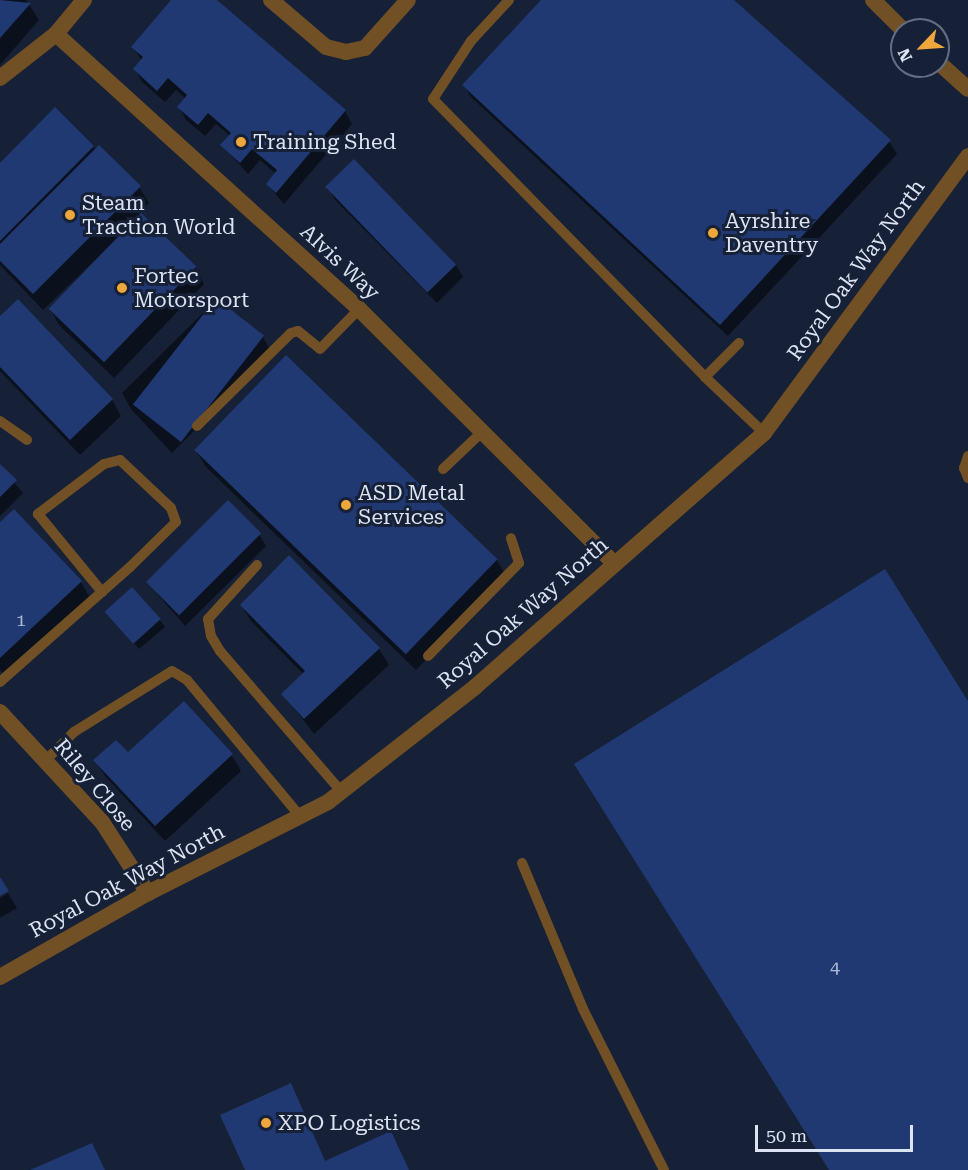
<!DOCTYPE html>
<html>
<head>
<meta charset="utf-8">
<style>
	body { margin:0 }
	#map { position:relative; width:968px; height:1170px; overflow:hidden; background:#162036; font-family:"Roboto Serif",serif }
	div>[style] { position:absolute }
	.shadow>* { inset:0; background:#0007 }
	.building>* { inset:0; background:#203972; transform-origin:0 0 }
	.service>* { height:10px; margin:-5px; padding:0 5px; transform-origin:5px; border-radius:5px; background:#705024 }
	.minor>* { height:16px; margin:-8px; padding:0 8px; transform-origin:8px; border-radius:8px; background:#705024 }
	.dots>* { width:16px; height:16px; translate:-50% -50%; box-sizing:border-box; border:3px solid #162036; border-radius:50% }
	span { translate:-50% -50%; white-space:nowrap; text-align:center; line-height:1.15; -webkit-text-stroke:6px #162036; paint-order:stroke }
	.number-label { font-size:18px; color:#adb9d3 }
	.number-label span { -webkit-text-stroke-width:0 }
	.poi-label { font-size:21px; color:#dce4f3 }
	.left { translate:0 -50%; text-align:left }
	.street-label { font-size:21px; color:#dce4f3 }
	.north { position:absolute; left:890px; top:18px; width:60px; height:60px; box-sizing:border-box; background:#162036; border:2px solid #656e82; border-radius:50%; rotate:245deg; font-size:16px; font-weight:700; line-height:24px; text-align:center; color:#dce4f3 }
	.north::after { content:''; display:block; margin:auto; width:21px; height:27px; background:#efa73d; clip-path:polygon(50% 0,100% 100%,50% 72%,0 100%) }
	.scale { position:absolute; left:755px; top:1125px; width:158px; height:27px; box-sizing:border-box; border:3px solid #dce4f3; border-top:0; padding-left:8px; font-size:18px; line-height:21px; white-space:nowrap; color:#dce4f3; -webkit-text-stroke:4px #162036; paint-order:stroke }
</style>
</head>
<body>
<div id="map">
	<div class="shadow">
		<div style="clip-path:polygon(0 0,26px 0,39px 20px,0 65px)"></div>
		<div style="clip-path:polygon(173px 0,215px 0,345px 111px,352px 124px,284px 204px,267px 184px,276px 174px,260px 160px,248px 174px,222px 145px,230px 136px,216px 124px,205px 136px,186px 120px,179px 107px,186px 99px,176px 90px,165px 102px,142px 82px,135px 69px,142px 61px,133px 47px)"></div>
		<div style="clip-path:polygon(543px 0,732px 0,889px 141px,897px 154px,728px 336px,471px 97px,464px 85px)"></div>
		<div style="clip-path:polygon(93px 147px,139px 187px,149px 203px,139px 213px,195px 267px,204px 284px,114px 378px,59px 325px,50px 309px,118px 238px,43px 310px,0 265px,0 165px)"></div>
		<div style="clip-path:polygon(328px 187px,456px 265px,463px 277px,437px 303px,335px 200px)"></div>
		<div style="clip-path:polygon(216px 300px,263px 337px,272px 353px,172px 453px,131px 409px,122px 393px)"></div>
		<div style="clip-path:polygon(0 318px,112px 400px,121px 416px,80px 455px,0 371px)"></div>
		<div style="clip-path:polygon(196px 451px,497px 560px,506px 576px,416px 670px,206px 467px)"></div>
		<div style="clip-path:polygon(0 466px,23px 493px,0 516px)"></div>
		<div style="clip-path:polygon(0 524px,81px 582px,90px 598px,7px 677px,0 670px)"></div>
		<div style="clip-path:polygon(259px 534px,266px 546px,185px 626px,147px 582px)"></div>
		<div style="clip-path:polygon(289px 557px,379px 649px,389px 665px,314px 734px,283px 694px,304px 675px,251px 621px,241px 605px)"></div>
		<div style="clip-path:polygon(108px 613px,160px 620px,165px 627px,139px 649px)"></div>
		<div style="clip-path:polygon(128px 754px,231px 754px,241px 771px,165px 841px,105px 776px,95px 760px)"></div>
		<div style="clip-path:polygon(8px 893px,17px 908px,0 918px,0 898px)"></div>
	</div>
	<div class="building">
		<div style="clip-path:polygon(0 0,31px 3px,0 38px)"></div>
		<div style="clip-path:polygon(171px 0,217px 0,346px 110px,276px 193px,266px 184px,277px 170px,252px 149px,240px 163px,220px 145px,231px 133px,208px 113px,198px 125px,177px 107px,187px 95px,168px 78px,157px 91px,133px 69px,143px 57px,131px 47px)"></div>
		<div style="clip-path:polygon(541px 0,734px 0,891px 140px,720px 325px,462px 85px)"></div>
		<div style="clip-path:polygon(55px 107px,94px 146px,0 241px,0 163px)"></div>
		<div style="clip-path:polygon(99px 145px,141px 186px,33px 294px,0 261px,0 244px)"></div>
		<div style="left:354px;top:159px;width:147px;height:40px;rotate:46deg"></div>
		<div style="left:141px;top:213px;width:77px;height:133px;rotate:44deg"></div>
		<div style="left:216px;top:298px;width:61px;height:135px;rotate:38deg"></div>
		<div style="clip-path:polygon(18px 299px,113px 399px,70px 440px,0 367px,0 316px)"></div>
		<div style="left:286px;top:355px;width:294px;height:132px;rotate:44deg"></div>
		<div style="clip-path:polygon(0 464px,17px 480px,0 497px)"></div>
		<div style="left:228px;top:500px;width:47px;height:116px;rotate:45deg"></div>
		<div style="clip-path:polygon(14px 509px,82px 581px,0 658px,0 522px)"></div>
		<div style="clip-path:polygon(289px 555px,380px 648px,304px 719px,281px 694px,305px 671px,240px 605px)"></div>
		<div style="clip-path:polygon(885px 569px,968px 701px,968px 1170px,829px 1170px,574px 764px)"></div>
		<div style="left:132px;top:587px;width:43px;height:37px;rotate:48deg"></div>
		<div style="clip-path:polygon(184px 701px,233px 754px,155px 826px,93px 760px,116px 740px,128px 752px)"></div>
		<div style="clip-path:polygon(0 877px,9px 891px,0 896px)"></div>
		<div style="clip-path:polygon(291px 1083px,325px 1161px,391px 1131px,409px 1170px,245px 1170px,220px 1115px)"></div>
		<div style="clip-path:polygon(92px 1143px,105px 1170px,30px 1170px)"></div>
	</div>
	<div class="service">
		<div style="left:509px;top:0;width:56px;rotate:132.8deg"></div>
		<div style="left:471px;top:41px;width:69px;rotate:123.2deg"></div>
		<div style="left:433px;top:99px;width:389px;rotate:45.6deg"></div>
		<div style="left:739px;top:343px;width:48px;rotate:135deg"></div>
		<div style="left:705px;top:377px;width:81px;rotate:43.5deg"></div>
		<div style="left:0;top:421px;width:33px;rotate:35deg"></div>
		<div style="left:197px;top:426px;width:132px;rotate:-44.7deg"></div>
		<div style="left:291px;top:333px;width:7px;rotate:-16deg"></div>
		<div style="left:298px;top:331px;width:28px;rotate:39deg"></div>
		<div style="left:320px;top:349px;width:56px;rotate:-45.7deg"></div>
		<div style="left:968px;top:456px;width:13px;rotate:108deg"></div>
		<div style="left:964px;top:468px;width:11px;rotate:68deg"></div>
		<div style="left:443px;top:469px;width:54px;rotate:-43.5deg"></div>
		<div style="left:257px;top:565px;width:73px;rotate:132.2deg"></div>
		<div style="left:208px;top:619px;width:17px;rotate:80deg"></div>
		<div style="left:211px;top:636px;width:17px;rotate:59deg"></div>
		<div style="left:220px;top:651px;width:185px;rotate:49.2deg"></div>
		<div style="left:428px;top:656px;width:130px;rotate:-45.6deg"></div>
		<div style="left:519px;top:563px;width:26px;rotate:-108deg"></div>
		<div style="left:0;top:682px;width:174px;rotate:-41.5deg"></div>
		<div style="left:130px;top:567px;width:64px;rotate:-44.4deg"></div>
		<div style="left:176px;top:522px;width:15px;rotate:-110deg"></div>
		<div style="left:171px;top:508px;width:70px;rotate:-136.7deg"></div>
		<div style="left:120px;top:460px;width:16px;rotate:166deg"></div>
		<div style="left:104px;top:464px;width:83px;rotate:142.9deg"></div>
		<div style="left:38px;top:514px;width:101px;rotate:50.6deg"></div>
		<div style="left:46px;top:760px;width:40px;rotate:-45deg"></div>
		<div style="left:74px;top:732px;width:115px;rotate:-31.9deg"></div>
		<div style="left:172px;top:671px;width:17px;rotate:31deg"></div>
		<div style="left:187px;top:680px;width:177px;rotate:50.3deg"></div>
		<div style="left:522px;top:863px;width:158px;rotate:67.3deg"></div>
		<div style="left:583px;top:1009px;width:180px;rotate:63.3deg"></div>
	</div>
	<div class="minor">
		<div style="left:84px;top:0;width:44px;rotate:129.5deg"></div>
		<div style="left:56px;top:34px;width:409px;rotate:42.2deg"></div>
		<div style="left:359px;top:309px;width:361px;rotate:44.9deg"></div>
		<div style="left:271px;top:0;width:72px;rotate:40.5deg"></div>
		<div style="left:326px;top:47px;width:21px;rotate:14deg"></div>
		<div style="left:346px;top:52px;width:19px;rotate:-12deg"></div>
		<div style="left:365px;top:48px;width:64px;rotate:-48.1deg"></div>
		<div style="left:873px;top:0;width:42px;rotate:45deg"></div>
		<div style="left:938px;top:62px;width:40px;rotate:42deg"></div>
		<div style="left:0;top:78px;width:71px;rotate:-38.2deg"></div>
		<div style="left:0;top:712px;width:150px;rotate:47.2deg"></div>
		<div style="left:102px;top:822px;width:85px;rotate:57.1deg"></div>
		<div style="left:0;top:977px;width:170px;rotate:-29.6deg"></div>
		<div style="left:148px;top:893px;width:202px;rotate:-26.8deg"></div>
		<div style="left:328px;top:802px;width:187px;rotate:-38deg"></div>
		<div style="left:475px;top:687px;width:385px;rotate:-41.3deg"></div>
		<div style="left:764px;top:433px;width:344px;rotate:-53.6deg"></div>
	</div>
	<div class="dots">
		<div style="left:241px;top:142px;background:#efa73d"></div>
		<div style="left:70px;top:215px;background:#efa73d"></div>
		<div style="left:713px;top:233px;background:#efa73d"></div>
		<div style="left:122px;top:288px;background:#efa73d"></div>
		<div style="left:346px;top:505px;background:#efa73d"></div>
		<div style="left:266px;top:1123px;background:#efa73d"></div>
	</div>
	<div class="number-label">
		<span style="left:21px;top:620px">1</span>
		<span style="left:835px;top:967px">4</span>
	</div>
	<div class="poi-label">
		<span class="left" style="left:253px;top:142px">Training Shed</span>
		<span class="left" style="left:82px;top:215px">Steam<br>Traction World</span>
		<span class="left" style="left:725px;top:233px">Ayrshire<br>Daventry</span>
		<span class="left" style="left:134px;top:288px">Fortec<br>Motorsport</span>
		<span class="left" style="left:358px;top:505px">ASD Metal<br>Services</span>
		<span class="left" style="left:278px;top:1123px">XPO Logistics</span>
	</div>
	<div class="street-label">
		<span style="left:340px;top:262px;rotate:43deg">Alvis Way</span>
		<span style="left:856px;top:270px;rotate:-54deg">Royal Oak Way North</span>
		<span style="left:523px;top:613px;rotate:-41deg">Royal Oak Way North</span>
		<span style="left:95px;top:785px;rotate:50deg">Riley Close</span>
		<span style="left:127px;top:881px;rotate:-28deg">Royal Oak Way North</span>
	</div>
	<div class="north">N</div>
	<div class="scale">50 m</div>
</div>
</body>
</html>
